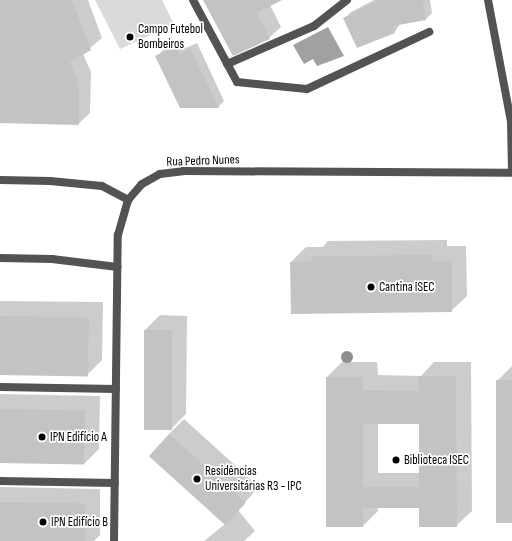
<!DOCTYPE html>
<html>
<head>
<meta charset="utf-8">
<style>
	body { margin:0 }
	#map { position:relative; width:512px; height:541px; overflow:hidden; background:#fff; font-family:"Sofia Sans Condensed",sans-serif }
	div>[style] { position:absolute }
	.green>* { inset:0; background:#dadada }
	.water>* { inset:0; background:#a1a1a1 }
	.shadow>* { inset:0; background:#0003 }
	.building>* { inset:0; background:#c3c3c3; transform-origin:0 0 }
	.lane>* { height:8px; margin:-4px; padding:0 4px; transform-origin:4px; border-radius:4px; background:#535353 }
	.street>* { height:8px; margin:-4px; padding:0 4px; transform-origin:4px; border-radius:4px; background:#535353 }
	.trees>* { width:12px; height:12px; margin:-6px; border-radius:50%; background:#8e8e8e }
	.dots>* { width:11px; height:11px; translate:-50% -50%; box-sizing:border-box; border:2px solid #fff; border-radius:50% }
	span { translate:-50% -50%; white-space:nowrap; text-align:center; line-height:1.15; -webkit-text-stroke:3.5px #fff; paint-order:stroke }
	.poi-label { font-size:13px; color:#000 }
	.left { translate:0 -50%; text-align:left }
	.street-label { font-size:13px; color:#000 }
</style>
</head>
<body>
<div id="map">
	<div class="green">
		<div style="clip-path:polygon(95px 0,162px 0,174px 24px,120px 49px)"></div>
	</div>
	<div class="water">
		<div style="clip-path:polygon(328px 27px,344px 56px,317px 66px,313px 59px,304px 64px,293px 45px)"></div>
	</div>
	<div class="shadow">
		<div style="clip-path:polygon(0 0,88px 0,102px 38px,83px 54px,91px 72px,90px 113px,78px 124px,0 122px)"></div>
		<div style="clip-path:polygon(204px 0,280px 0,270px 5px,281px 27px,269px 38px)"></div>
		<div style="clip-path:polygon(374px 0,430px 0,432px 13px,426px 19px,400px 24px,394px 33px,345px 18px,351px 12px)"></div>
		<div style="clip-path:polygon(182px 41px,186px 48px,197px 43px,224px 101px,218px 107px,157px 56px,163px 50px)"></div>
		<div style="clip-path:polygon(447px 240px,447px 246px,466px 246px,467px 296px,451px 311px,292px 313px,291px 262px,306px 247px,323px 247px,328px 241px)"></div>
		<div style="clip-path:polygon(0 301px,103px 302px,102px 360px,87px 375px,0 374px)"></div>
		<div style="clip-path:polygon(160px 315px,187px 316px,186px 414px,171px 429px,145px 330px)"></div>
		<div style="clip-path:polygon(evenodd,342px 362px,377px 362px,378px 375px,421px 376px,434px 362px,471px 362px,472px 511px,456px 526px,420px 507px,378px 507px,378px 511px,363px 526px,327px 526px,327px 377px,342px 362px,378px 423px,420px 423px,420px 473px,378px 473px,378px 423px)"></div>
		<div style="clip-path:polygon(512px 366px,512px 522px,497px 381px)"></div>
		<div style="clip-path:polygon(0 394px,100px 396px,99px 449px,84px 464px,0 462px)"></div>
		<div style="clip-path:polygon(184px 419px,259px 487px,238px 510px,255px 531px,244px 541px,204px 541px,225px 524px,169px 434px)"></div>
		<div style="clip-path:polygon(0 487px,100px 489px,100px 535px,94px 541px,0 541px)"></div>
	</div>
	<div class="building">
		<div style="clip-path:polygon(0 0,72px 0,91px 50px,70px 62px,79px 85px,79px 125px,0 123px)"></div>
		<div style="clip-path:polygon(203px 0,282px 0,257px 13px,270px 39px,233px 56px)"></div>
		<div style="clip-path:polygon(379px 0,422px 0,426px 20px,393px 26px,395px 33px,357px 48px,343px 18px)"></div>
		<div style="clip-path:polygon(175px 47px,180px 54px,190px 49px,219px 108px,180px 108px,155px 56px)"></div>
		<div style="clip-path:polygon(432px 255px,432px 261px,452px 261px,452px 312px,291px 314px,290px 262px,313px 261px,312px 256px)"></div>
		<div style="left:0;top:316px;width:89px;height:59px;rotate:1deg"></div>
		<div style="left:144px;top:330px;width:28px;height:100px"></div>
		<div style="clip-path:polygon(evenodd,418px 376px,456px 376px,457px 527px,419px 527px,419px 508px,363px 508px,363px 527px,326px 527px,326px 377px,363px 377px,363px 390px,418px 391px,418px 376px,363px 424px,419px 424px,419px 487px,363px 487px,363px 424px)"></div>
		<div style="left:512px;top:380px;width:143px;height:16px;rotate:90deg"></div>
		<div style="left:0;top:409px;width:85px;height:54px;rotate:1deg"></div>
		<div style="left:169px;top:434px;width:103px;height:30px;rotate:42deg"></div>
		<div style="left:0;top:502px;width:86px;height:39px;rotate:1deg"></div>
	</div>
	<div class="lane">
		<div style="left:193px;top:0;width:93px;rotate:61.8deg"></div>
		<div style="left:237px;top:82px;width:70px;rotate:5.7deg"></div>
		<div style="left:307px;top:89px;width:135px;rotate:-25deg"></div>
		<div style="left:227px;top:64px;width:95px;rotate:-23.6deg"></div>
		<div style="left:314px;top:26px;width:42px;rotate:-38.2deg"></div>
		<div style="left:0;top:258px;width:52px;rotate:1.1deg"></div>
		<div style="left:52px;top:259px;width:66px;rotate:6.9deg"></div>
		<div style="left:0;top:387px;width:116px;rotate:1deg"></div>
		<div style="left:0;top:481px;width:115px;rotate:1deg"></div>
	</div>
	<div class="street">
		<div style="left:488px;top:0;width:124px;rotate:79.3deg"></div>
		<div style="left:511px;top:122px;width:48px;rotate:88.8deg"></div>
		<div style="left:0;top:180px;width:50px;rotate:1.1deg"></div>
		<div style="left:50px;top:181px;width:52px;rotate:5.5deg"></div>
		<div style="left:102px;top:186px;width:30px;rotate:28deg"></div>
		<div style="left:114px;top:541px;width:306px;rotate:-89.3deg"></div>
		<div style="left:118px;top:235px;width:36px;rotate:-74deg"></div>
		<div style="left:128px;top:200px;width:21px;rotate:-49deg"></div>
		<div style="left:142px;top:184px;width:21px;rotate:-29deg"></div>
		<div style="left:160px;top:174px;width:23px;rotate:-7deg"></div>
		<div style="left:183px;top:171px;width:329px;rotate:0.3deg"></div>
	</div>
	<div class="trees">
		<div style="left:347px;top:357px"></div>
	</div>
	<div class="dots">
		<div style="left:130px;top:37px;background:#000"></div>
		<div style="left:371px;top:287px;background:#000"></div>
		<div style="left:42px;top:437px;background:#000"></div>
		<div style="left:396px;top:460px;background:#000"></div>
		<div style="left:197px;top:479px;background:#000"></div>
		<div style="left:43px;top:522px;background:#000"></div>
	</div>
	<div class="poi-label">
		<span class="left" style="left:138px;top:37px">Campo Futebol<br>Bombeiros</span>
		<span class="left" style="left:379px;top:287px">Cantina ISEC</span>
		<span class="left" style="left:50px;top:437px">IPN Edifício A</span>
		<span class="left" style="left:404px;top:460px">Biblioteca ISEC</span>
		<span class="left" style="left:205px;top:479px">Residências<br>Universitárias R3 - IPC</span>
		<span class="left" style="left:51px;top:522px">IPN Edifício B</span>
	</div>
	<div class="street-label">
		<span style="left:203px;top:161px;rotate:-2deg">Rua Pedro Nunes</span>
	</div>
</div>
</body>
</html>
